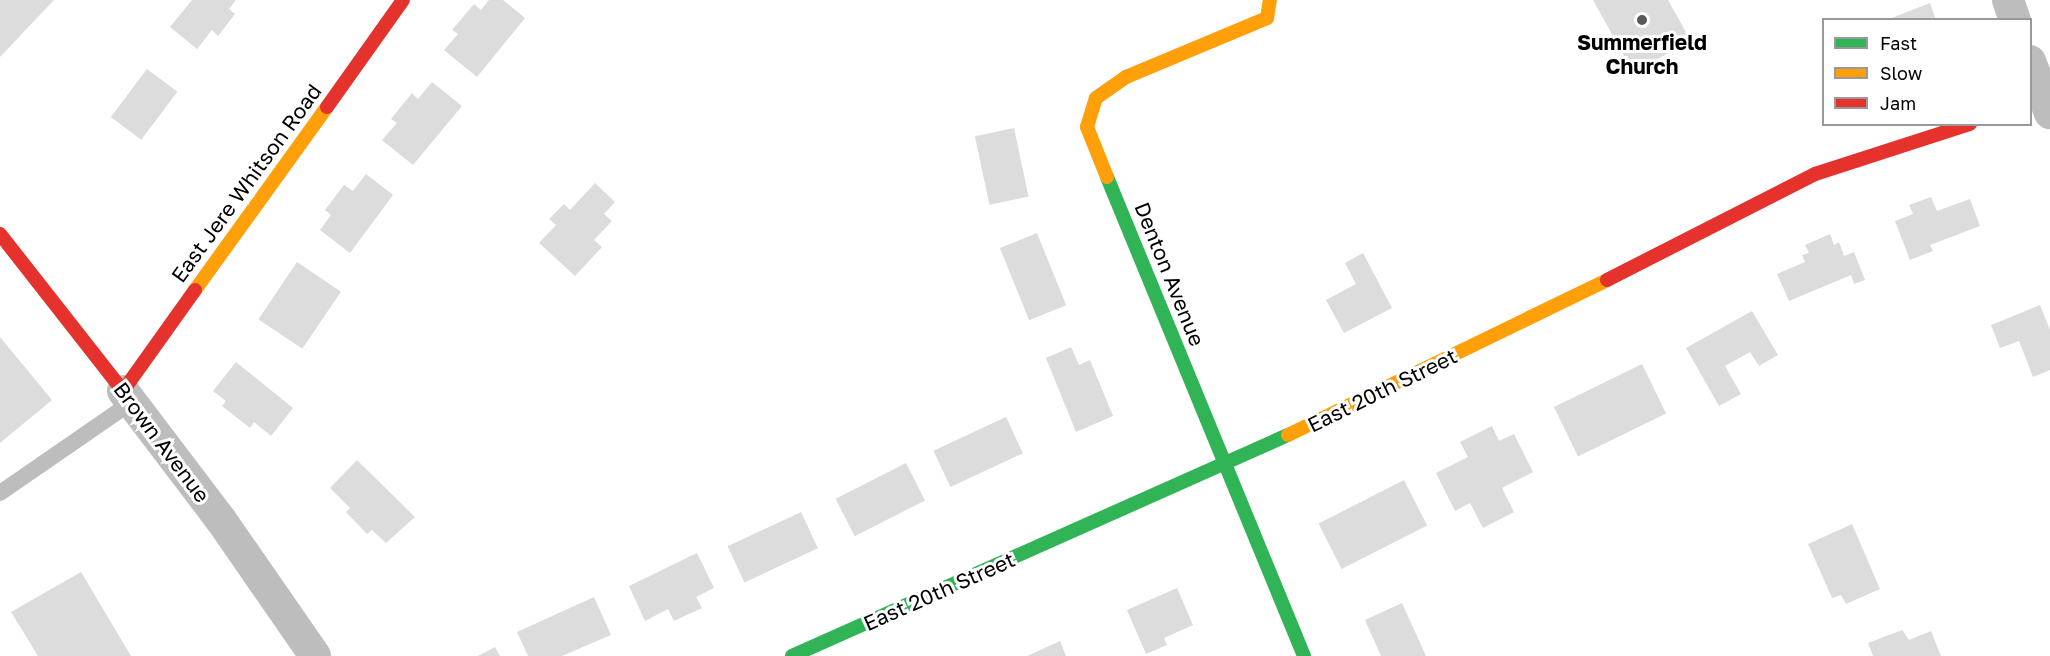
<!DOCTYPE html>
<html>
<head>
<meta charset="utf-8">
<style>
	body { margin:0 }
	#map { position:relative; width:2050px; height:656px; overflow:hidden; background:#fff; font-family:"Golos Text",sans-serif }
	div>[style] { position:absolute }
	.building>* { inset:0; background:#dcdcdc; transform-origin:0 0 }
	.lane>* { height:16px; margin:-8px; padding:0 8px; transform-origin:8px; border-radius:8px; background:#bdbdbd }
	.street>* { height:32px; margin:-16px; padding:0 16px; transform-origin:16px; border-radius:16px; background:#bdbdbd }
	.fast>* { height:14px; margin:-7px; padding:0 7px; transform-origin:7px; border-radius:7px; background:#30b455 }
	.slow>* { height:14px; margin:-7px; padding:0 7px; transform-origin:7px; border-radius:7px; background:#ff9f0a }
	.jam>* { height:14px; margin:-7px; padding:0 7px; transform-origin:7px; border-radius:7px; background:#e5322d }
	.dots>* { width:16px; height:16px; translate:-50% -50%; box-sizing:border-box; border:3px solid #fff; border-radius:50% }
	span { translate:-50% -50%; white-space:nowrap; text-align:center; line-height:1.15; -webkit-text-stroke:6px #fff; paint-order:stroke }
	.poi-label { font-size:21px; color:#000; font-weight:700 }
	.street-label { font-size:21px; color:#000 }
	.legend { position:absolute; left:1822px; top:18px; width:210px; height:108px; box-sizing:border-box; background:#fff; border:2px solid #999; margin:0; padding:8px 10px; list-style:none; font-size:18px; color:#000 }
	.legend li { display:flex; align-items:center; gap:12px; height:30px }
	.legend b { width:30px; border:2px solid #999 }
</style>
</head>
<body>
<div id="map">
	<div class="building">
		<div style="clip-path:polygon(0 0,54px 0,0 57px)"></div>
		<div style="clip-path:polygon(192px 0,236px 0,229px 9px,235px 14px,218px 36px,212px 30px,197px 49px,170px 27px)"></div>
		<div style="clip-path:polygon(489px 0,503px 0,525px 18px,477px 77px,444px 50px,458px 34px,452px 30px,474px 4px,481px 10px)"></div>
		<div style="clip-path:polygon(1593px 0,1668px 0,1691px 41px,1633px 72px)"></div>
		<div style="clip-path:polygon(1930px 3px,1936px 20px,1889px 20px,1889px 19px)"></div>
		<div style="left:147px;top:69px;width:38px;height:60px;rotate:37deg"></div>
		<div style="clip-path:polygon(432px 82px,462px 106px,413px 165px,382px 140px,397px 123px,391px 119px,412px 93px,418px 99px)"></div>
		<div style="left:1014px;top:128px;width:70px;height:40px;rotate:78deg"></div>
		<div style="clip-path:polygon(366px 174px,393px 195px,350px 253px,320px 230px,331px 215px,325px 210px,344px 185px,353px 191px)"></div>
		<div style="clip-path:polygon(595px 183px,615px 202px,604px 214px,612px 221px,594px 240px,602px 247px,575px 276px,539px 243px,556px 225px,549px 219px,564px 204px,570px 210px)"></div>
		<div style="clip-path:polygon(1931px 197px,1937px 211px,1970px 199px,1980px 226px,1930px 245px,1933px 251px,1910px 260px,1895px 221px,1913px 214px,1909px 205px)"></div>
		<div style="left:1037px;top:233px;width:78px;height:40px;rotate:68deg"></div>
		<div style="clip-path:polygon(1830px 234px,1834px 245px,1839px 242px,1844px 256px,1854px 252px,1865px 280px,1854px 284px,1851px 275px,1789px 301px,1777px 274px,1805px 262px,1802px 255px,1809px 253px,1805px 245px)"></div>
		<div style="clip-path:polygon(1363px 253px,1392px 308px,1344px 333px,1326px 300px,1356px 284px,1345px 263px)"></div>
		<div style="left:297px;top:262px;width:53px;height:69px;rotate:34deg"></div>
		<div style="clip-path:polygon(2040px 305px,2050px 330px,2050px 370px,2033px 377px,2019px 341px,2000px 348px,1991px 325px)"></div>
		<div style="clip-path:polygon(1752px 311px,1778px 355px,1759px 366px,1750px 352px,1725px 366px,1741px 394px,1719px 406px,1686px 348px)"></div>
		<div style="clip-path:polygon(0 337px,52px 400px,0 443px)"></div>
		<div style="clip-path:polygon(1071px 347px,1079px 365px,1090px 360px,1113px 416px,1076px 432px,1046px 358px)"></div>
		<div style="clip-path:polygon(236px 362px,293px 408px,271px 436px,254px 422px,250px 428px,222px 406px,226px 401px,213px 391px)"></div>
		<div style="left:1642px;top:364px;width:55px;height:98px;rotate:64deg"></div>
		<div style="left:1006px;top:417px;width:40px;height:80px;rotate:65deg"></div>
		<div style="clip-path:polygon(1492px 426px,1499px 441px,1514px 434px,1533px 472px,1502px 488px,1514px 512px,1483px 528px,1470px 503px,1455px 511px,1436px 473px,1468px 457px,1460px 442px)"></div>
		<div style="clip-path:polygon(357px 460px,415px 517px,386px 543px,372px 530px,367px 534px,346px 512px,350px 508px,330px 488px)"></div>
		<div style="left:906px;top:463px;width:42px;height:79px;rotate:63deg"></div>
		<div style="left:1404px;top:480px;width:51px;height:96px;rotate:63deg"></div>
		<div style="left:801px;top:512px;width:40px;height:81px;rotate:65deg"></div>
		<div style="clip-path:polygon(1852px 524px,1880px 589px,1846px 604px,1841px 595px,1832px 598px,1808px 544px)"></div>
		<div style="clip-path:polygon(697px 553px,714px 588px,696px 597px,702px 608px,674px 621px,668px 609px,645px 621px,629px 586px)"></div>
		<div style="clip-path:polygon(81px 572px,131px 656px,38px 656px,11px 612px)"></div>
		<div style="clip-path:polygon(1177px 588px,1193px 625px,1164px 638px,1167px 645px,1146px 654px,1127px 610px)"></div>
		<div style="clip-path:polygon(594px 597px,611px 635px,562px 656px,528px 656px,517px 632px)"></div>
		<div style="clip-path:polygon(1402px 603px,1426px 656px,1381px 656px,1365px 620px)"></div>
		<div style="clip-path:polygon(1902px 630px,1909px 640px,1931px 631px,1941px 656px,1873px 656px,1868px 643px)"></div>
		<div style="clip-path:polygon(1060px 641px,1066px 656px,1027px 656px)"></div>
		<div style="clip-path:polygon(495px 647px,500px 656px,478px 656px)"></div>
	</div>
	<div class="lane">
		<div style="left:0;top:493px;width:160px;rotate:-34.6deg"></div>
	</div>
	<div class="street">
		<div style="left:2008px;top:0;width:21px;rotate:71deg"></div>
		<div style="left:2030px;top:61px;width:56px;rotate:69deg"></div>
		<div style="left:123px;top:391px;width:162px;rotate:52.8deg"></div>
		<div style="left:221px;top:520px;width:165px;rotate:55.3deg"></div>
	</div>
	<div class="fast">
		<div style="left:1107px;top:177px;width:518px;rotate:67.64deg"></div>
		<div style="left:792px;top:656px;width:543px;rotate:-24.02deg"></div>
	</div>
	<div class="slow">
		<div style="left:1107px;top:177px;width:54px;rotate:-111.8deg"></div>
		<div style="left:1087px;top:127px;width:30px;rotate:-73deg"></div>
		<div style="left:1096px;top:98px;width:37px;rotate:-35deg"></div>
		<div style="left:1126px;top:77px;width:153px;rotate:-22.7deg"></div>
		<div style="left:1267px;top:18px;width:18px;rotate:-81deg"></div>
		<div style="left:195px;top:290px;width:226px;rotate:-54.2deg"></div>
		<div style="left:1288px;top:435px;width:355px;rotate:-25.9deg"></div>
	</div>
	<div class="jam">
		<div style="left:327px;top:107px;width:131px;rotate:-54.6deg"></div>
		<div style="left:0;top:234px;width:199px;rotate:51.9deg"></div>
		<div style="left:123px;top:391px;width:124px;rotate:-54.5deg"></div>
		<div style="left:1607px;top:280px;width:233px;rotate:-27deg"></div>
		<div style="left:1815px;top:174px;width:163px;rotate:-17.9deg"></div>
	</div>
	<div class="dots">
		<div style="left:1642px;top:20px;background:#595959"></div>
	</div>
	<div class="poi-label">
		<span style="left:1642px;top:54px">Summerfield<br>Church</span>
	</div>
	<div class="street-label">
		<span style="left:246px;top:183px;rotate:-54deg">East Jere Whitson Road</span>
		<span style="left:1170px;top:274px;rotate:68deg">Denton Avenue</span>
		<span style="left:1382px;top:390px;rotate:-26deg">East 20th Street</span>
		<span style="left:162px;top:442px;rotate:53deg">Brown Avenue</span>
		<span style="left:939px;top:591px;rotate:-24deg">East 20th Street</span>
	</div>
	<ul class="legend">
	<li><b style="height:8px;background:#30b455"></b>Fast</li>
	<li><b style="height:8px;background:#ff9f0a"></b>Slow</li>
	<li><b style="height:8px;background:#e5322d"></b>Jam</li>
	</ul>
</div>
</body>
</html>
